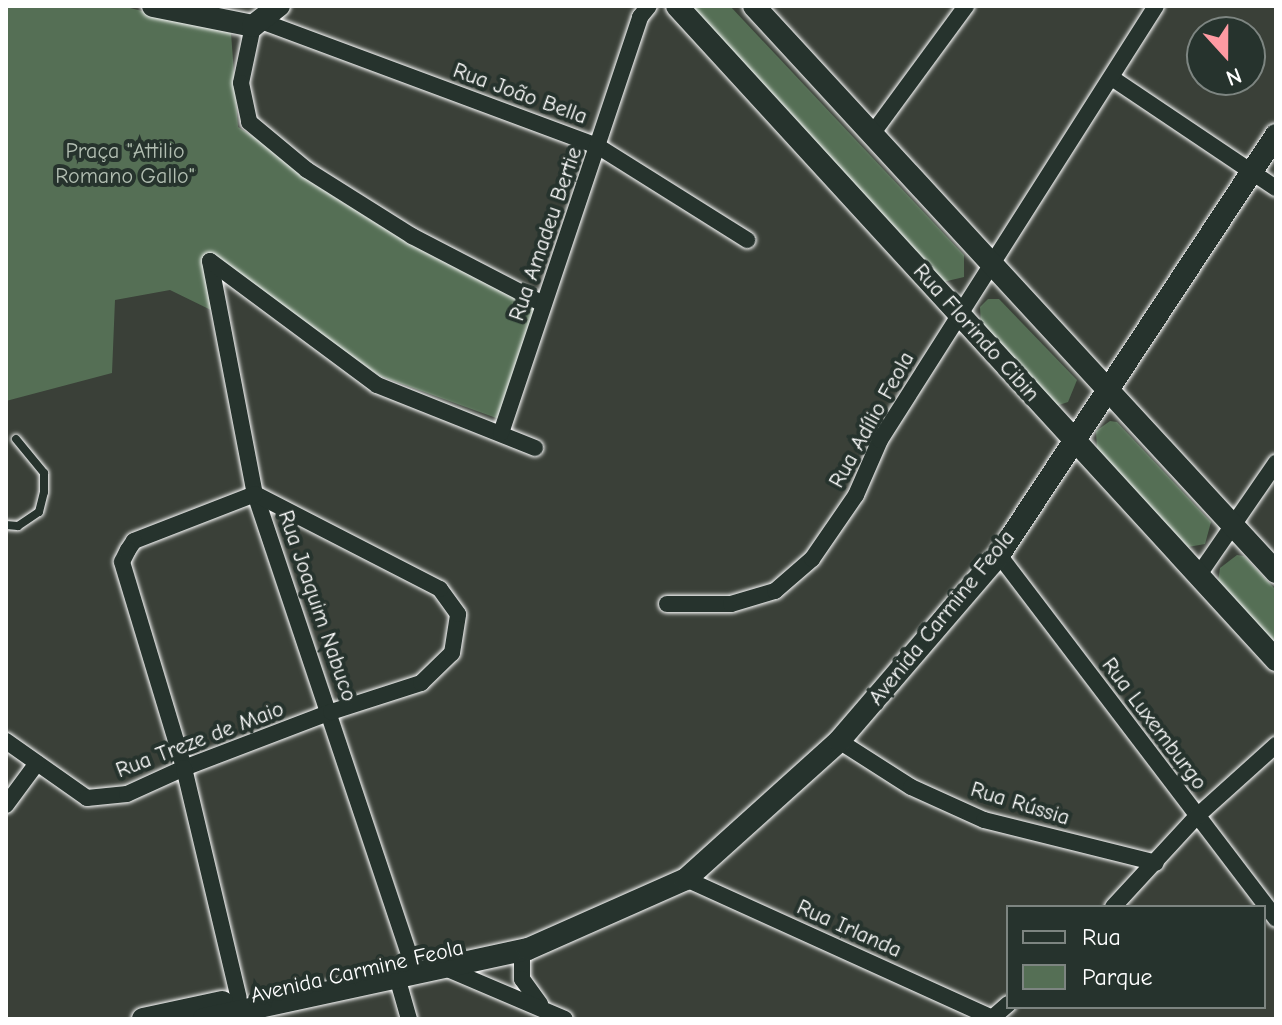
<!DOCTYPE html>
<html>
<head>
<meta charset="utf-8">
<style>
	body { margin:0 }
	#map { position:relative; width:1282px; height:1025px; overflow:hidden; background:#3a4038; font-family:"Comic Neue",sans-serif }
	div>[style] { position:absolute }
	.green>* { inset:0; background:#556f55 }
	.roads { filter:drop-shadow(0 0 2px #fff) drop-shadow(0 0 2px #fff) }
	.lane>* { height:8px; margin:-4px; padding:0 4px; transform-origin:4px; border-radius:4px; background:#26332d }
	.street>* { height:16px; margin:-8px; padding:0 8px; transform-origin:8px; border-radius:8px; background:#26332d }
	.secondary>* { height:22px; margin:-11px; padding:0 11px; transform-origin:11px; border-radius:11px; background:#26332d }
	span { translate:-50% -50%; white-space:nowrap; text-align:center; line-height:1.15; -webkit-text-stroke:8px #26332d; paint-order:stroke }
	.street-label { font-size:22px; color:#fff }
	.park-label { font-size:22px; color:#b2beb2 }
	.frame { position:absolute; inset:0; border:8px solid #fff; pointer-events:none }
	.legend { position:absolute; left:1006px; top:905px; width:260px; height:104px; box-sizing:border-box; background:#26332d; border:2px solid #7d8581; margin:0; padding:10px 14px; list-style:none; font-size:24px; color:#fff }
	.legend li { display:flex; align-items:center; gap:16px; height:40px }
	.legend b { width:40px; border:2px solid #7d8581 }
	.north { position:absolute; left:1186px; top:16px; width:80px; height:80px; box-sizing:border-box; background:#26332d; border:2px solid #7d8581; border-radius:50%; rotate:159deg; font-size:22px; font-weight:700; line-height:32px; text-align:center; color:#fff }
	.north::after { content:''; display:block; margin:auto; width:28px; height:36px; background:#ff9aa2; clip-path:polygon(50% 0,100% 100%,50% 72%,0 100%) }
</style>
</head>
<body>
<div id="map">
	<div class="green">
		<div style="clip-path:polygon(6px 6px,122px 6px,231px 33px,238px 127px,373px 211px,543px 304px,499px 419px,380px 376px,205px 253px,215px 312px,170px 290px,115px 300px,112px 373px,6px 401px)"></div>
		<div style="clip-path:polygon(689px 6px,730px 6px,964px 255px,964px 277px,943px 282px)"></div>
		<div style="clip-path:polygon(988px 299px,999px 299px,1077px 380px,1068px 402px,1056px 406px,981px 324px,980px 307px)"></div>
		<div style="clip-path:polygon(1110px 421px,1117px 422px,1211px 522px,1205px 544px,1188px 547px,1097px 449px,1096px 431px)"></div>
		<div style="clip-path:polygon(1237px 555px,1244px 556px,1276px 590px,1276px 647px,1218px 582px,1220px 568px)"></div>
	</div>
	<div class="roads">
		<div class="lane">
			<div style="left:6px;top:525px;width:12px;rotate:5deg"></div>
			<div style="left:18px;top:526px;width:25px;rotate:-34deg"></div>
			<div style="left:39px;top:512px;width:21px;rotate:-76deg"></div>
			<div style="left:44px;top:492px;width:19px;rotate:-90deg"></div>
			<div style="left:44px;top:473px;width:44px;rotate:-129.5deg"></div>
		</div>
		<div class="street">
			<div style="left:261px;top:21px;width:361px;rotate:20.4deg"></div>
			<div style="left:599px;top:147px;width:175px;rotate:32.1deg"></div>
			<div style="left:253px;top:26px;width:58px;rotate:101.9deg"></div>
			<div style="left:241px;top:83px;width:40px;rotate:78deg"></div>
			<div style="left:249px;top:122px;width:75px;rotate:39.6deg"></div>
			<div style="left:307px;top:170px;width:124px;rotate:32.2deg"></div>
			<div style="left:412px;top:236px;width:148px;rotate:27.4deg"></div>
			<div style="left:1112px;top:78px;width:197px;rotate:33.9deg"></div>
			<div style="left:872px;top:134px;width:159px;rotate:-53.7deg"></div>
			<div style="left:210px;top:261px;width:237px;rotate:79.1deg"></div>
			<div style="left:255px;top:494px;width:492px;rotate:71.5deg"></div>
			<div style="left:210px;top:261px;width:208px;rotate:36.6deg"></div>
			<div style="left:377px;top:385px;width:170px;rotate:21.7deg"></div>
			<div style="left:501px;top:433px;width:439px;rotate:-71.5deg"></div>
			<div style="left:640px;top:17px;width:14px;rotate:-51deg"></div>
			<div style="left:999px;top:555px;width:457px;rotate:52.7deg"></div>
			<div style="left:1200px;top:573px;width:134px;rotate:-55.4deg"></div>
			<div style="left:667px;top:604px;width:64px"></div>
			<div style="left:731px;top:604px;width:46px;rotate:-16.5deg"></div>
			<div style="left:775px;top:591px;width:49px;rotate:-40.9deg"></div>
			<div style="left:812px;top:559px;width:78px;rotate:-55.5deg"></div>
			<div style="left:856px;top:495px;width:60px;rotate:-66.4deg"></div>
			<div style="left:880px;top:440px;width:514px;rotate:-57.55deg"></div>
			<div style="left:6px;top:741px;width:99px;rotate:35.1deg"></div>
			<div style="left:87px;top:798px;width:40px;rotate:-5.7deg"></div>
			<div style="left:127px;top:794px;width:63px;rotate:-24.5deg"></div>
			<div style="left:184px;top:768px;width:157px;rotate:-20.9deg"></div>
			<div style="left:331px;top:712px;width:95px;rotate:-17.9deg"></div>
			<div style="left:421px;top:683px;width:43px;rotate:-44.1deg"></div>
			<div style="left:452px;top:653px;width:39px;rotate:-81deg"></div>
			<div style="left:458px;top:614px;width:31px;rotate:-126deg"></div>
			<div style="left:440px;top:589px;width:208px;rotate:-152.8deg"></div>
			<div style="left:255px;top:494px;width:130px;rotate:158.8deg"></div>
			<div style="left:134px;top:541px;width:11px;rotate:124deg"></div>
			<div style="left:128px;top:550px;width:13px;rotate:117deg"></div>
			<div style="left:122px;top:562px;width:215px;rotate:73.2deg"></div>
			<div style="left:184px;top:768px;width:236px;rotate:76.6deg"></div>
			<div style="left:839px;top:741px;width:85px;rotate:32.6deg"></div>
			<div style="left:911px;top:787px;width:80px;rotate:24.3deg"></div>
			<div style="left:984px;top:820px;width:177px;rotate:14deg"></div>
			<div style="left:6px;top:805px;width:52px;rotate:-53.6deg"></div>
			<div style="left:686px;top:879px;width:339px;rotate:24.4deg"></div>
			<div style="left:1113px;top:907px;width:122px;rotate:-47.3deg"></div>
			<div style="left:1196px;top:817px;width:108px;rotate:-42deg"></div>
			<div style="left:522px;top:950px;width:29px;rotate:90deg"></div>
			<div style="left:522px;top:979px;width:31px;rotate:54deg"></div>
			<div style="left:445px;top:968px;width:130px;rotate:23deg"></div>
			<div style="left:397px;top:977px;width:44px;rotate:74.1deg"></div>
			<div style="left:991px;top:1019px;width:23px;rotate:-41deg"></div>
		</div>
		<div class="secondary">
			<div style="left:153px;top:6px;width:102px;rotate:11.3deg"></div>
			<div style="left:253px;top:26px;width:33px;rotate:-38deg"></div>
			<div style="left:677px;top:6px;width:887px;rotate:47.51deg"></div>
			<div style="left:754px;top:6px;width:770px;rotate:47.32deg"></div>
			<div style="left:143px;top:1019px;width:81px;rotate:-12.1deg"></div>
			<div style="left:204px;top:1019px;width:331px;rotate:-12.2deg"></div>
			<div style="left:528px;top:949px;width:173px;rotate:-23.9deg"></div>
			<div style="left:686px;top:879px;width:206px;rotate:-42deg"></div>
			<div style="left:839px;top:741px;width:245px;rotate:-49.3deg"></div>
			<div style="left:999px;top:555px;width:503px;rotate:-56.59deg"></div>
		</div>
	</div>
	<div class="street-label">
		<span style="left:520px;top:94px;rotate:20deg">Rua João Bella</span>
		<span style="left:546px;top:234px;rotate:-71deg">Rua Amadeu Bertie</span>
		<span style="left:976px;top:333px;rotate:48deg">Rua Florindo Cibin</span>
		<span style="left:872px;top:420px;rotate:-61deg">Rua Adílio Feola</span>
		<span style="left:317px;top:606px;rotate:71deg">Rua Joaquim Nabuco</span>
		<span style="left:942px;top:618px;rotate:-51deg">Avenida Carmine Feola</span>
		<span style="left:1154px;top:724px;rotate:53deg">Rua Luxemburgo</span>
		<span style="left:200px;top:740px;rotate:-21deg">Rua Treze de Maio</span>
		<span style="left:1020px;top:804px;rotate:17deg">Rua Rússia</span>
		<span style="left:849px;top:929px;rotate:24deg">Rua Irlanda</span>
		<span style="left:357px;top:972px;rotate:-13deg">Avenida Carmine Feola</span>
	</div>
	<div class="park-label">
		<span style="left:125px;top:164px">Praça "Attilio<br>Romano Gallo"</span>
	</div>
	<div class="frame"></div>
	<ul class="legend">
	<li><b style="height:10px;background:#26332d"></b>Rua</li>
	<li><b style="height:22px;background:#556f55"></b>Parque</li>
	</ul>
	<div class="north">N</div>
</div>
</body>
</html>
